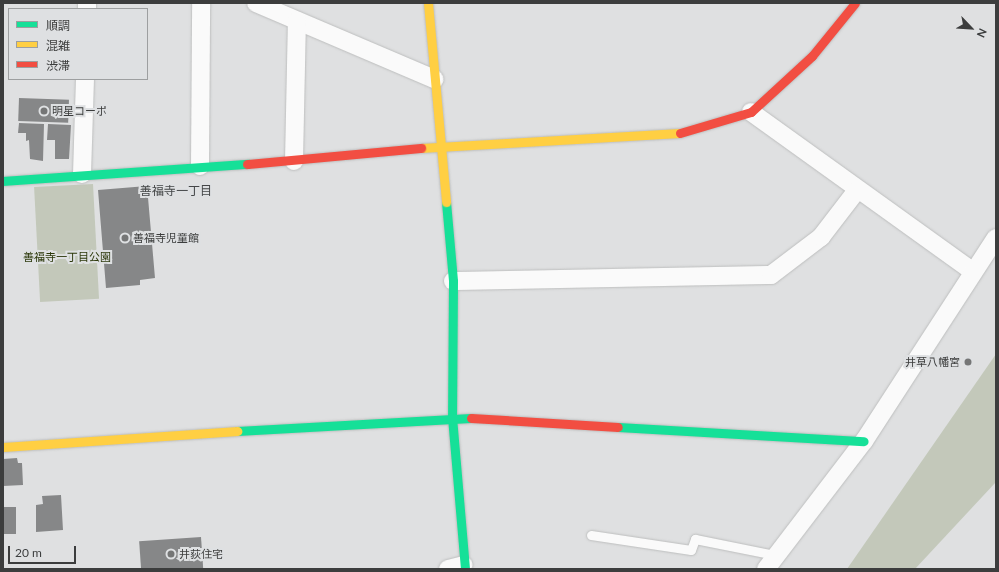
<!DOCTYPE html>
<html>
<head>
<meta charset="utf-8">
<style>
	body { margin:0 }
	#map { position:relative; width:999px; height:572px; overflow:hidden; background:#dfe0e1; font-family:Lato,"Noto Sans JP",sans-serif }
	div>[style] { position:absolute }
	.green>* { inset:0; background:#c3c8ba; transform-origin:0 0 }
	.building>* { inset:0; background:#868788; transform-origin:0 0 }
	.roads { filter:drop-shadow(0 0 1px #bdbebe) drop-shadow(0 0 1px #bdbebe) }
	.lane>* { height:9px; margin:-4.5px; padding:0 4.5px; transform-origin:4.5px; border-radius:4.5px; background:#fafafa }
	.street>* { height:18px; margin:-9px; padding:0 9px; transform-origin:9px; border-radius:9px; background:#fafafa }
	.fast>* { height:9px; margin:-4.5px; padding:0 4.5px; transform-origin:4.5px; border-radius:4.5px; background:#16e098 }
	.slow>* { height:9px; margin:-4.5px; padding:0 4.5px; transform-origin:4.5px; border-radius:4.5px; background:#ffcf43 }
	.jam>* { height:9px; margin:-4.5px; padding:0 4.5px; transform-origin:4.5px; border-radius:4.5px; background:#f24e42 }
	.dots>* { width:11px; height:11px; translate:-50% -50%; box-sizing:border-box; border:2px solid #dee0e2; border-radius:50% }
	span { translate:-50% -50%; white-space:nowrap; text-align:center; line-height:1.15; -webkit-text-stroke:4px #dee0e2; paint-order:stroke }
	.poi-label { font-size:11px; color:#3c3d3d }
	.left { translate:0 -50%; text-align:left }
	.right { translate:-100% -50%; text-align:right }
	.park-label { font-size:11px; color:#2c380b }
	.neighbourhood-label { font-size:12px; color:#444647 }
	.frame { position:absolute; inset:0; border:4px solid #3c3d3d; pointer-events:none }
	.legend { position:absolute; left:8px; top:8px; width:140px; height:72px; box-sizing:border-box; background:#dee0e2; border:1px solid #9d9fa0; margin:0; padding:5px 7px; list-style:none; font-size:12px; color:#3c3d3d }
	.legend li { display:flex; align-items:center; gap:8px; height:20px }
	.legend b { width:20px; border:1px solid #9d9fa0 }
	.north { position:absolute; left:951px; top:8px; width:40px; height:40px; -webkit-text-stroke:3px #dee0e2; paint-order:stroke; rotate:115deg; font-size:11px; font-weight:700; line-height:16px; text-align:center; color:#3c3d3d }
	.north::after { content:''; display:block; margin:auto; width:14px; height:18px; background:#3c3d3d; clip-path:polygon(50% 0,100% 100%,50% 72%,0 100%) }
	.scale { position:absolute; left:8px; top:546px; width:68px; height:18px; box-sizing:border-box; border:2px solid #3c3d3d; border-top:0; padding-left:5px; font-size:12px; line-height:14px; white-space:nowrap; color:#3c3d3d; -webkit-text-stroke:3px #dee0e2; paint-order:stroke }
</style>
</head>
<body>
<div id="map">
	<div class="green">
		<div style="left:93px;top:184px;width:115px;height:59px;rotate:87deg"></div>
		<div style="clip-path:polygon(996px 354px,996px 482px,915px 569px,847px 569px)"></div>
	</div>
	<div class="building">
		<div style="left:19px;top:98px;width:50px;height:23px;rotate:2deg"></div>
		<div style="clip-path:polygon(19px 123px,44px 124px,43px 161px,30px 159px,29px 140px,26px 141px,26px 133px,18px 133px)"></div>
		<div style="clip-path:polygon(48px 124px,71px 125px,69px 159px,55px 159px,55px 140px,47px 140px)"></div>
		<div style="clip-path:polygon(147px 186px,155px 278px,140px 280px,140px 285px,106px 288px,98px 190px)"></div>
		<div style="clip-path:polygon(17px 458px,18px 463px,22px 463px,23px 485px,3px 486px,3px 459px)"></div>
		<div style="clip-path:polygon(61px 495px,63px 530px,36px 532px,36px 505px,43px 504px,42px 496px)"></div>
		<div style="left:3px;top:507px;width:13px;height:27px"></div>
		<div style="left:201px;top:537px;width:32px;height:62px;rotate:86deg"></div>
	</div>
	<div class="roads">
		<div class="lane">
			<div style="left:591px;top:535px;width:101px;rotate:8.5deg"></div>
			<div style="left:691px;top:550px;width:12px;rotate:-70deg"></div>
			<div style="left:695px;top:539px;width:82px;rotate:11.3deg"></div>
		</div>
		<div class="street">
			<div style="left:256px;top:3px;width:194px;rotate:23.1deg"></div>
			<div style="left:87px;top:9px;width:6px;rotate:-90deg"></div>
			<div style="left:751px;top:112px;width:272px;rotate:35.7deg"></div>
			<div style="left:294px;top:161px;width:140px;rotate:-88.8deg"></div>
			<div style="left:200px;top:166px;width:163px;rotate:-89.6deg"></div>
			<div style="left:82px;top:174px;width:95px;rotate:-88.2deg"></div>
			<div style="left:453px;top:281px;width:318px;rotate:-1.1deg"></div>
			<div style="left:771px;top:275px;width:63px;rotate:-37.2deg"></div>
			<div style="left:821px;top:237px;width:59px;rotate:-52.5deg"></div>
			<div style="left:448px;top:569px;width:16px;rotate:-14deg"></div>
			<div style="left:766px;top:569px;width:161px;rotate:-52.6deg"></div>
			<div style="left:864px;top:441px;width:242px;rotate:-57deg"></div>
		</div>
		<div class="fast">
			<div style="left:3px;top:181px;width:245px;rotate:-4deg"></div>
			<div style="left:446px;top:202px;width:79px;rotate:84.9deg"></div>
			<div style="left:453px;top:281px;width:136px;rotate:90.4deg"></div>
			<div style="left:452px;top:417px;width:153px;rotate:85.1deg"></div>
			<div style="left:618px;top:427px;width:246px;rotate:3.3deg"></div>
			<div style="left:237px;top:431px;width:234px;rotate:-3.2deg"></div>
		</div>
		<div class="slow">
			<div style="left:428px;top:3px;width:200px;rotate:84.8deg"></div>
			<div style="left:421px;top:148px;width:259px;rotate:-3.3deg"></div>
			<div style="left:3px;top:447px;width:235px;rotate:-3.9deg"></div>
		</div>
		<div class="jam">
			<div style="left:680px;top:133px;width:74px;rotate:-16.5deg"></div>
			<div style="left:751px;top:112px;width:83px;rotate:-42.6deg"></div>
			<div style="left:812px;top:56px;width:68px;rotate:-50.9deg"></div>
			<div style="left:247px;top:164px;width:175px;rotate:-5.3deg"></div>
			<div style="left:471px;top:418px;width:147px;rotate:3.5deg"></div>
		</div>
	</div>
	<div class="dots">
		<div style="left:44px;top:111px;background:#757676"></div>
		<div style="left:125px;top:238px;background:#757676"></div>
		<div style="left:968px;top:362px;background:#757676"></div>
		<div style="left:171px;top:554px;background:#757676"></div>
	</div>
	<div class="poi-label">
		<span class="left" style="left:52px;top:111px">明星コーポ</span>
		<span class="left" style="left:133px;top:238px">善福寺児童館</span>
		<span class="right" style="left:960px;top:362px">井草八幡宮</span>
		<span class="left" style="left:179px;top:554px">井荻住宅</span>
	</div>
	<div class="park-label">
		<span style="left:67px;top:257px">善福寺一丁目公園</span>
	</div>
	<div class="neighbourhood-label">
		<span style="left:176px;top:191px">善福寺一丁目</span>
	</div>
	<div class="frame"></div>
	<ul class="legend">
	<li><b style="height:5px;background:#16e098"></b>順調</li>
	<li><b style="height:5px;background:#ffcf43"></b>混雑</li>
	<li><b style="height:5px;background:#f24e42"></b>渋滞</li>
	</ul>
	<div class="north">N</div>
	<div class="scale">20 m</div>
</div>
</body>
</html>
